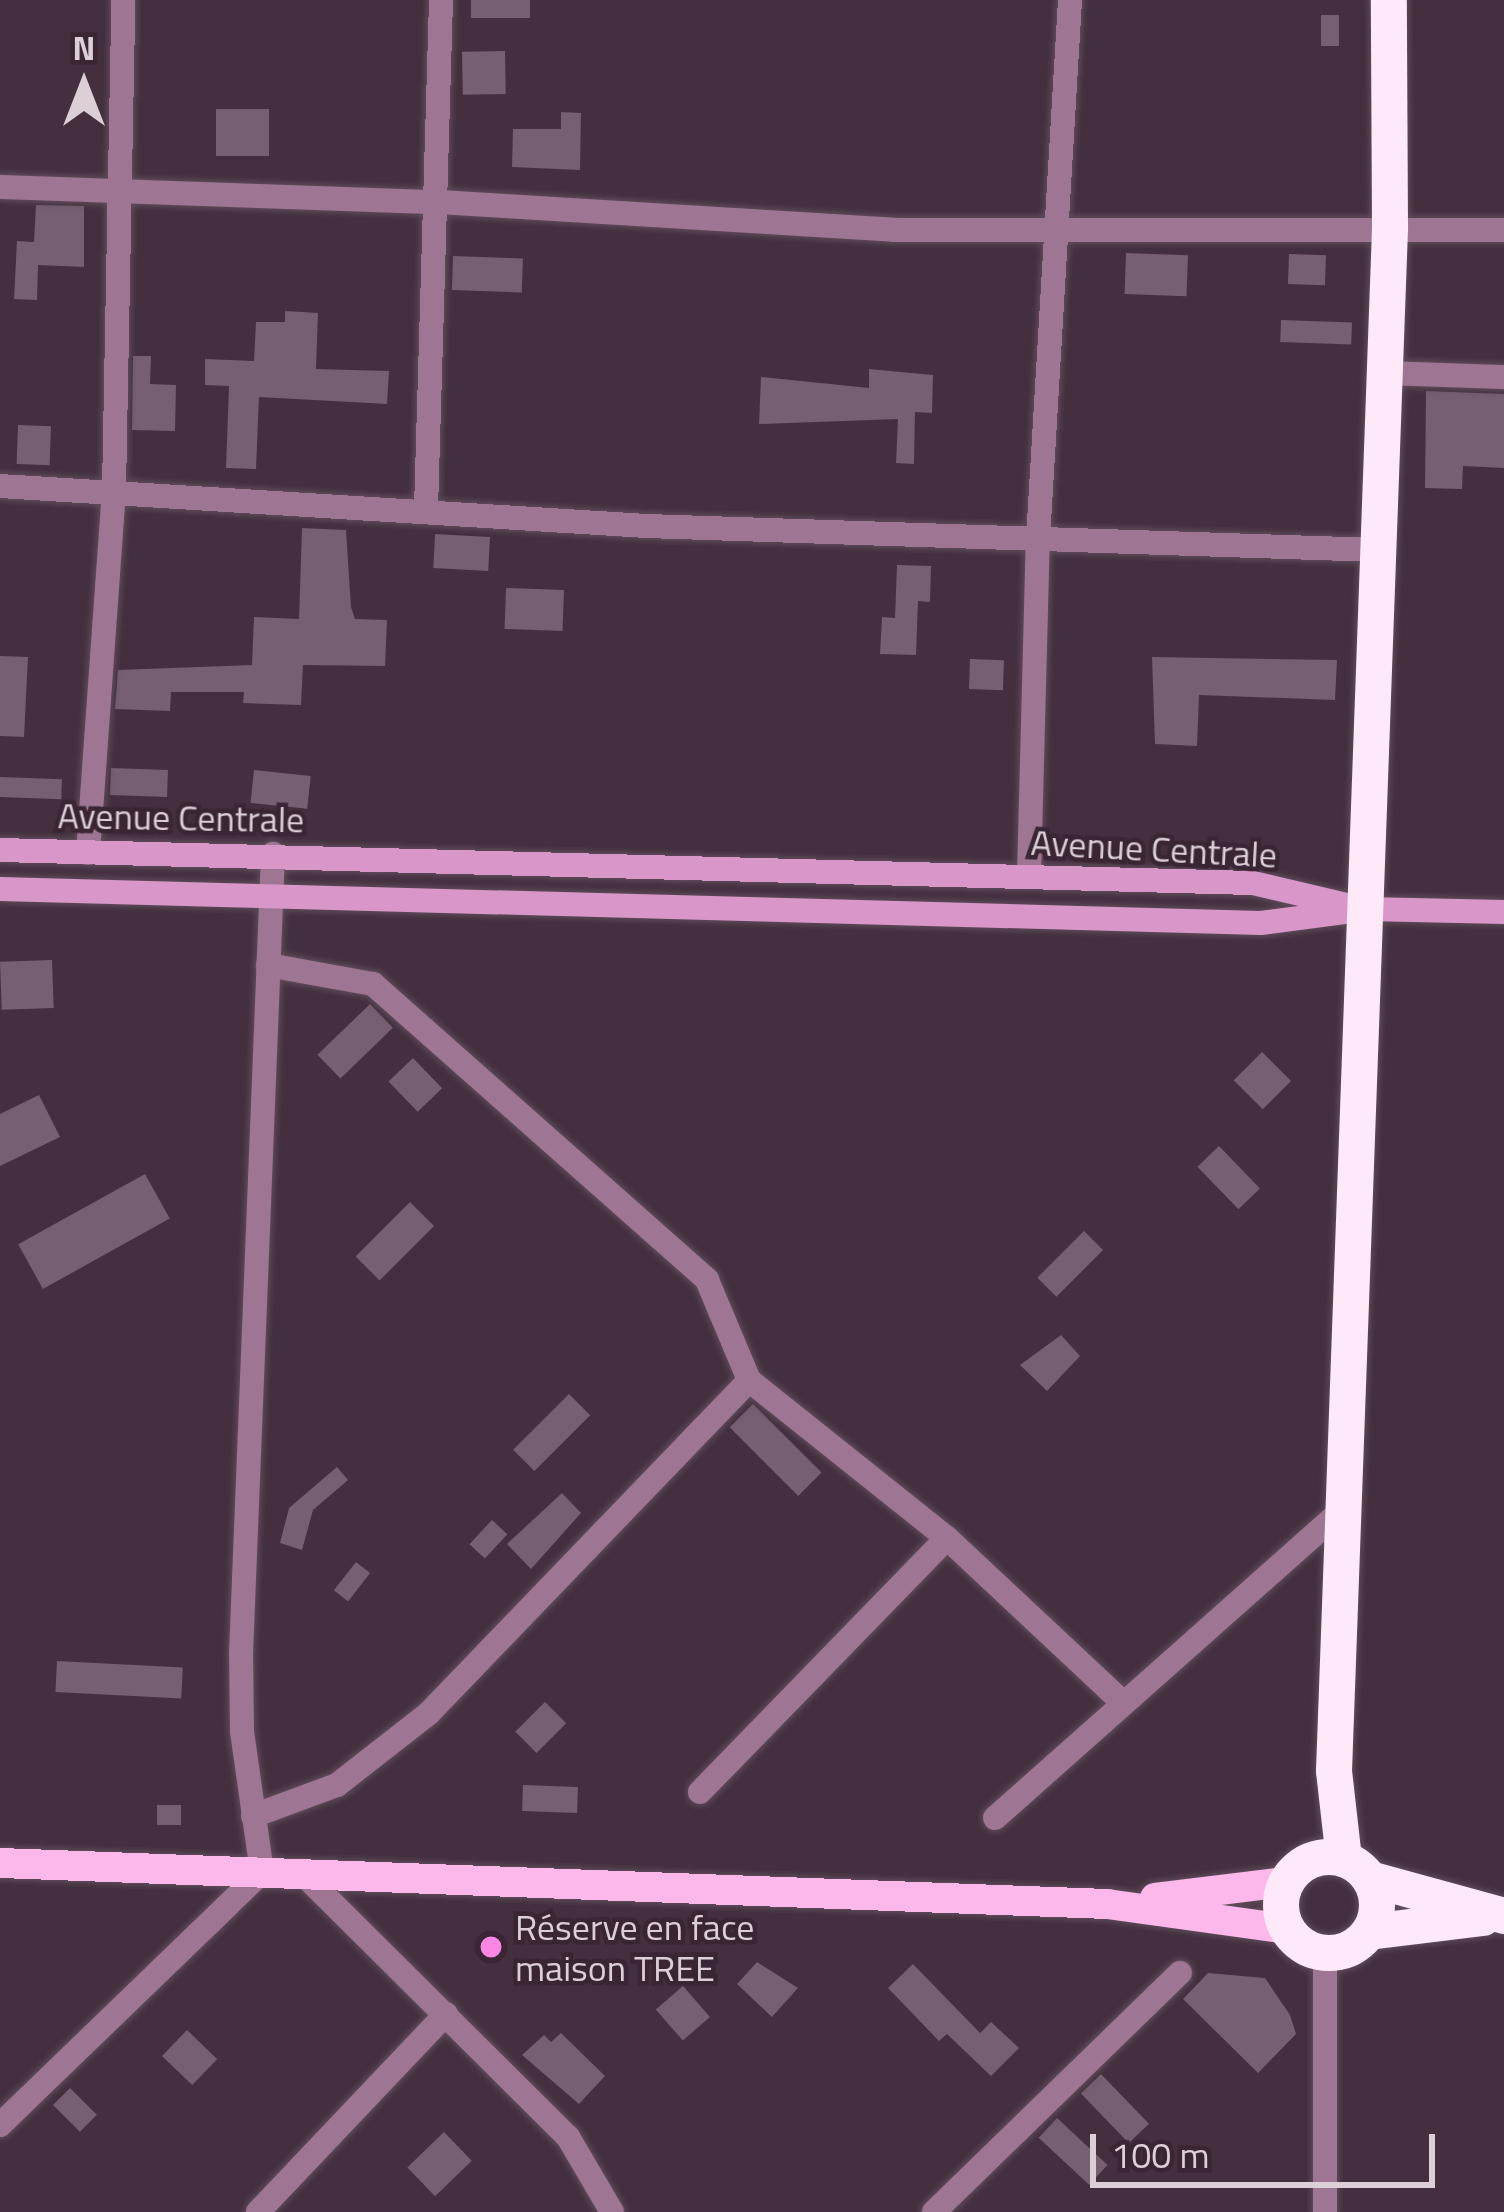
<!DOCTYPE html>
<html>
<head>
<meta charset="utf-8">
<style>
	body { margin:0 }
	#map { position:relative; width:1504px; height:2212px; overflow:hidden; background:#432f3e; font-family:"Titillium Web",sans-serif }
	div>[style] { position:absolute }
	.building>* { inset:0; background:#765f70; transform-origin:0 0 }
	.roads { filter:drop-shadow(0 0 3px #5f4c5a) drop-shadow(0 0 3px #5f4c5a) }
	.street>* { height:24px; margin:-12px; padding:0 12px; transform-origin:12px; border-radius:12px; background:#9f7594 }
	.secondary>* { height:24px; margin:-12px; padding:0 12px; transform-origin:12px; border-radius:12px; background:#d997c9 }
	.primary>* { height:30px; margin:-15px; padding:0 15px; transform-origin:15px; border-radius:15px; background:#fcb8eb }
	.highway>* { height:36px; margin:-18px; padding:0 18px; transform-origin:18px; border-radius:18px; background:#fee9f8 }
	.highway>.ring { margin:-18px; padding:0; box-sizing:content-box; background:none; border:36px solid #fee9f8; border-radius:50% }
	.dots>* { width:33px; height:33px; translate:-50% -50%; box-sizing:border-box; border:6px solid #392534; border-radius:50% }
	span { translate:-50% -50%; white-space:nowrap; text-align:center; line-height:1.15; -webkit-text-stroke:9px #392534; paint-order:stroke }
	.street-label { font-size:36px; color:#dccfd8 }
	.poi-label { font-size:36px; color:#dccfd8 }
	.left { translate:0 -50%; text-align:left }
	.north { position:absolute; left:24px; top:24px; width:120px; height:120px; -webkit-text-stroke:9px #392534; paint-order:stroke; rotate:0deg; font-size:33px; font-weight:700; line-height:48px; text-align:center; color:#dccfd8 }
	.north::after { content:''; display:block; margin:auto; width:42px; height:54px; background:#dccfd8; clip-path:polygon(50% 0,100% 100%,50% 72%,0 100%) }
	.scale { position:absolute; left:1090px; top:2134px; width:345px; height:54px; box-sizing:border-box; border:6px solid #dccfd8; border-top:0; padding-left:15px; font-size:36px; line-height:42px; white-space:nowrap; color:#dccfd8; -webkit-text-stroke:9px #392534; paint-order:stroke }
</style>
</head>
<body>
<div id="map">
	<div class="building">
		<div style="left:471px;top:0;width:59px;height:18px"></div>
		<div style="left:1321px;top:15px;width:18px;height:31px"></div>
		<div style="left:505px;top:51px;width:43px;height:43px;rotate:89deg"></div>
		<div style="left:216px;top:109px;width:53px;height:47px"></div>
		<div style="clip-path:polygon(561px 112px,581px 113px,580px 170px,512px 167px,513px 129px,561px 129px)"></div>
		<div style="clip-path:polygon(36px 205px,84px 206px,84px 267px,38px 265px,37px 300px,14px 299px,17px 241px,34px 242px)"></div>
		<div style="left:1126px;top:253px;width:62px;height:41px;rotate:2deg"></div>
		<div style="left:1289px;top:254px;width:37px;height:30px;rotate:2deg"></div>
		<div style="left:453px;top:256px;width:70px;height:34px;rotate:2deg"></div>
		<div style="clip-path:polygon(285px 311px,318px 313px,316px 369px,389px 371px,387px 404px,259px 397px,256px 469px,226px 468px,229px 386px,205px 385px,205px 359px,254px 361px,256px 322px,285px 322px)"></div>
		<div style="left:1281px;top:320px;width:71px;height:22px;rotate:2deg"></div>
		<div style="clip-path:polygon(133px 356px,151px 356px,150px 384px,176px 385px,175px 431px,132px 430px)"></div>
		<div style="clip-path:polygon(869px 369px,933px 375px,932px 413px,915px 412px,914px 464px,896px 463px,898px 419px,759px 424px,761px 377px,869px 388px)"></div>
		<div style="clip-path:polygon(1426px 391px,1504px 394px,1504px 468px,1463px 466px,1462px 489px,1425px 488px)"></div>
		<div style="left:18px;top:425px;width:33px;height:39px;rotate:2deg"></div>
		<div style="clip-path:polygon(302px 528px,346px 530px,351px 607px,355px 619px,387px 620px,385px 666px,303px 665px,301px 705px,243px 703px,244px 692px,171px 692px,170px 711px,115px 709px,118px 670px,252px 665px,254px 617px,299px 619px)"></div>
		<div style="left:490px;top:537px;width:34px;height:55px;rotate:93deg"></div>
		<div style="clip-path:polygon(897px 565px,931px 566px,930px 602px,918px 601px,916px 655px,880px 654px,882px 617px,895px 618px)"></div>
		<div style="left:506px;top:588px;width:58px;height:41px;rotate:2deg"></div>
		<div style="clip-path:polygon(0 656px,28px 657px,24px 737px,0 736px)"></div>
		<div style="clip-path:polygon(1152px 657px,1337px 660px,1335px 700px,1199px 695px,1197px 746px,1155px 744px)"></div>
		<div style="left:970px;top:659px;width:34px;height:30px;rotate:2deg"></div>
		<div style="left:111px;top:768px;width:57px;height:27px;rotate:2deg"></div>
		<div style="left:254px;top:770px;width:57px;height:33px;rotate:6deg"></div>
		<div style="left:0;top:777px;width:62px;height:20px;rotate:2deg"></div>
		<div style="left:52px;top:960px;width:48px;height:52px;rotate:88deg"></div>
		<div style="left:370px;top:1004px;width:33px;height:73px;rotate:46deg"></div>
		<div style="left:1262px;top:1052px;width:41px;height:40px;rotate:45deg"></div>
		<div style="left:413px;top:1058px;width:42px;height:34px;rotate:46deg"></div>
		<div style="clip-path:polygon(39px 1095px,60px 1137px,0 1166px,0 1114px)"></div>
		<div style="left:1219px;top:1146px;width:59px;height:30px;rotate:46deg"></div>
		<div style="left:145px;top:1174px;width:51px;height:145px;rotate:61deg"></div>
		<div style="left:410px;top:1202px;width:34px;height:77px;rotate:45deg"></div>
		<div style="left:1084px;top:1231px;width:27px;height:66px;rotate:45deg"></div>
		<div style="clip-path:polygon(1061px 1335px,1080px 1356px,1047px 1391px,1020px 1365px)"></div>
		<div style="left:569px;top:1394px;width:30px;height:79px;rotate:45deg"></div>
		<div style="left:753px;top:1404px;width:97px;height:33px;rotate:45deg"></div>
		<div style="clip-path:polygon(337px 1467px,348px 1480px,313px 1510px,302px 1550px,280px 1543px,289px 1508px)"></div>
		<div style="clip-path:polygon(562px 1493px,581px 1513px,531px 1569px,507px 1544px)"></div>
		<div style="left:492px;top:1520px;width:21px;height:33px;rotate:43deg"></div>
		<div style="left:356px;top:1562px;width:18px;height:36px;rotate:38deg"></div>
		<div style="left:57px;top:1661px;width:126px;height:31px;rotate:3deg"></div>
		<div style="left:545px;top:1702px;width:30px;height:42px;rotate:45deg"></div>
		<div style="left:523px;top:1785px;width:55px;height:26px;rotate:2deg"></div>
		<div style="left:181px;top:1805px;width:20px;height:24px;rotate:90deg"></div>
		<div style="clip-path:polygon(757px 1962px,798px 1988px,772px 2017px,737px 1984px)"></div>
		<div style="clip-path:polygon(913px 1964px,980px 2033px,991px 2022px,1019px 2048px,991px 2076px,947px 2034px,939px 2041px,888px 1988px)"></div>
		<div style="clip-path:polygon(1208px 1973px,1265px 1978px,1290px 2015px,1296px 2034px,1258px 2073px,1183px 1999px)"></div>
		<div style="left:683px;top:1986px;width:41px;height:36px;rotate:49deg"></div>
		<div style="left:187px;top:2030px;width:42px;height:36px;rotate:44deg"></div>
		<div style="clip-path:polygon(561px 2033px,605px 2076px,579px 2104px,522px 2055px,544px 2035px,551px 2042px)"></div>
		<div style="left:1101px;top:2074px;width:69px;height:28px;rotate:46deg"></div>
		<div style="left:70px;top:2088px;width:38px;height:24px;rotate:45deg"></div>
		<div style="left:1057px;top:2118px;width:69px;height:27px;rotate:43deg"></div>
		<div style="left:444px;top:2132px;width:40px;height:51px;rotate:46deg"></div>
	</div>
	<div class="roads">
		<div class="street">
			<div style="left:0;top:187px;width:439px;rotate:2deg"></div>
			<div style="left:439px;top:202px;width:456px;rotate:3.5deg"></div>
			<div style="left:894px;top:230px;width:610px"></div>
			<div style="left:1383px;top:373px;width:121px;rotate:1.9deg"></div>
			<div style="left:0;top:486px;width:647px;rotate:3.54deg"></div>
			<div style="left:646px;top:526px;width:731px;rotate:1.88deg"></div>
			<div style="left:426px;top:509px;width:509px;rotate:-88.31deg"></div>
			<div style="left:88px;top:853px;width:365px;rotate:-85.9deg"></div>
			<div style="left:114px;top:489px;width:489px;rotate:-88.9deg"></div>
			<div style="left:1029px;top:876px;width:337px;rotate:-88.5deg"></div>
			<div style="left:1038px;top:539px;width:540px;rotate:-86.6deg"></div>
			<div style="left:268px;top:965px;width:107px;rotate:10.3deg"></div>
			<div style="left:373px;top:984px;width:446px;rotate:41.5deg"></div>
			<div style="left:707px;top:1280px;width:108px;rotate:67.2deg"></div>
			<div style="left:749px;top:1380px;width:253px;rotate:38.6deg"></div>
			<div style="left:947px;top:1538px;width:238px;rotate:43.1deg"></div>
			<div style="left:700px;top:1792px;width:354px;rotate:-45.8deg"></div>
			<div style="left:253px;top:1816px;width:90px;rotate:-20.3deg"></div>
			<div style="left:337px;top:1785px;width:117px;rotate:-38deg"></div>
			<div style="left:429px;top:1713px;width:462px;rotate:-46.1deg"></div>
			<div style="left:995px;top:1818px;width:461px;rotate:-41.6deg"></div>
			<div style="left:302px;top:1873px;width:375px;rotate:44.8deg"></div>
			<div style="left:568px;top:2137px;width:87px;rotate:59.6deg"></div>
			<div style="left:0;top:2125px;width:364px;rotate:-44deg"></div>
			<div style="left:262px;top:1872px;width:142px;rotate:-98.1deg"></div>
			<div style="left:242px;top:1731px;width:77px;rotate:-90.7deg"></div>
			<div style="left:241px;top:1654px;width:801px;rotate:-87.71deg"></div>
			<div style="left:258px;top:2212px;width:273px;rotate:-46.5deg"></div>
			<div style="left:934px;top:2212px;width:343px;rotate:-44.2deg"></div>
			<div style="left:1325px;top:2212px;width:259px;rotate:-90deg"></div>
		</div>
		<div class="secondary">
			<div style="left:0;top:850px;width:1253px;rotate:1.51deg"></div>
			<div style="left:1253px;top:883px;width:97px;rotate:13.2deg"></div>
			<div style="left:0;top:889px;width:1261px;rotate:1.54deg"></div>
			<div style="left:1261px;top:923px;width:107px;rotate:-7.5deg"></div>
			<div style="left:1367px;top:909px;width:137px;rotate:1.3deg"></div>
		</div>
		<div class="primary">
			<div style="left:0;top:1863px;width:1108px;rotate:2.12deg"></div>
			<div style="left:1107px;top:1904px;width:182px;rotate:7.9deg"></div>
			<div style="left:1155px;top:1898px;width:132px;rotate:-7deg"></div>
		</div>
		<div class="highway">
			<div class="ring" style="left:1281px;top:1857px;width:60px;height:60px"></div>
			<div style="left:1344px;top:1859px;width:89px;rotate:-96.5deg"></div>
			<div style="left:1334px;top:1771px;width:1546px;rotate:-87.92deg"></div>
			<div style="left:1390px;top:226px;width:226px;rotate:-90.3deg"></div>
			<div style="left:1370px;top:1879px;width:139px;rotate:15.4deg"></div>
			<div style="left:1369px;top:1932px;width:115px;rotate:-7deg"></div>
		</div>
	</div>
	<div class="dots">
		<div style="left:491px;top:1947px;background:#fc86e3"></div>
	</div>
	<div class="street-label">
		<span style="left:181px;top:817px;rotate:1deg">Avenue Centrale</span>
		<span style="left:1154px;top:848px;rotate:3deg">Avenue Centrale</span>
	</div>
	<div class="poi-label">
		<span class="left" style="left:515px;top:1947px">Réserve en face<br>maison TREE</span>
	</div>
	<div class="north">N</div>
	<div class="scale">100 m</div>
</div>
</body>
</html>
